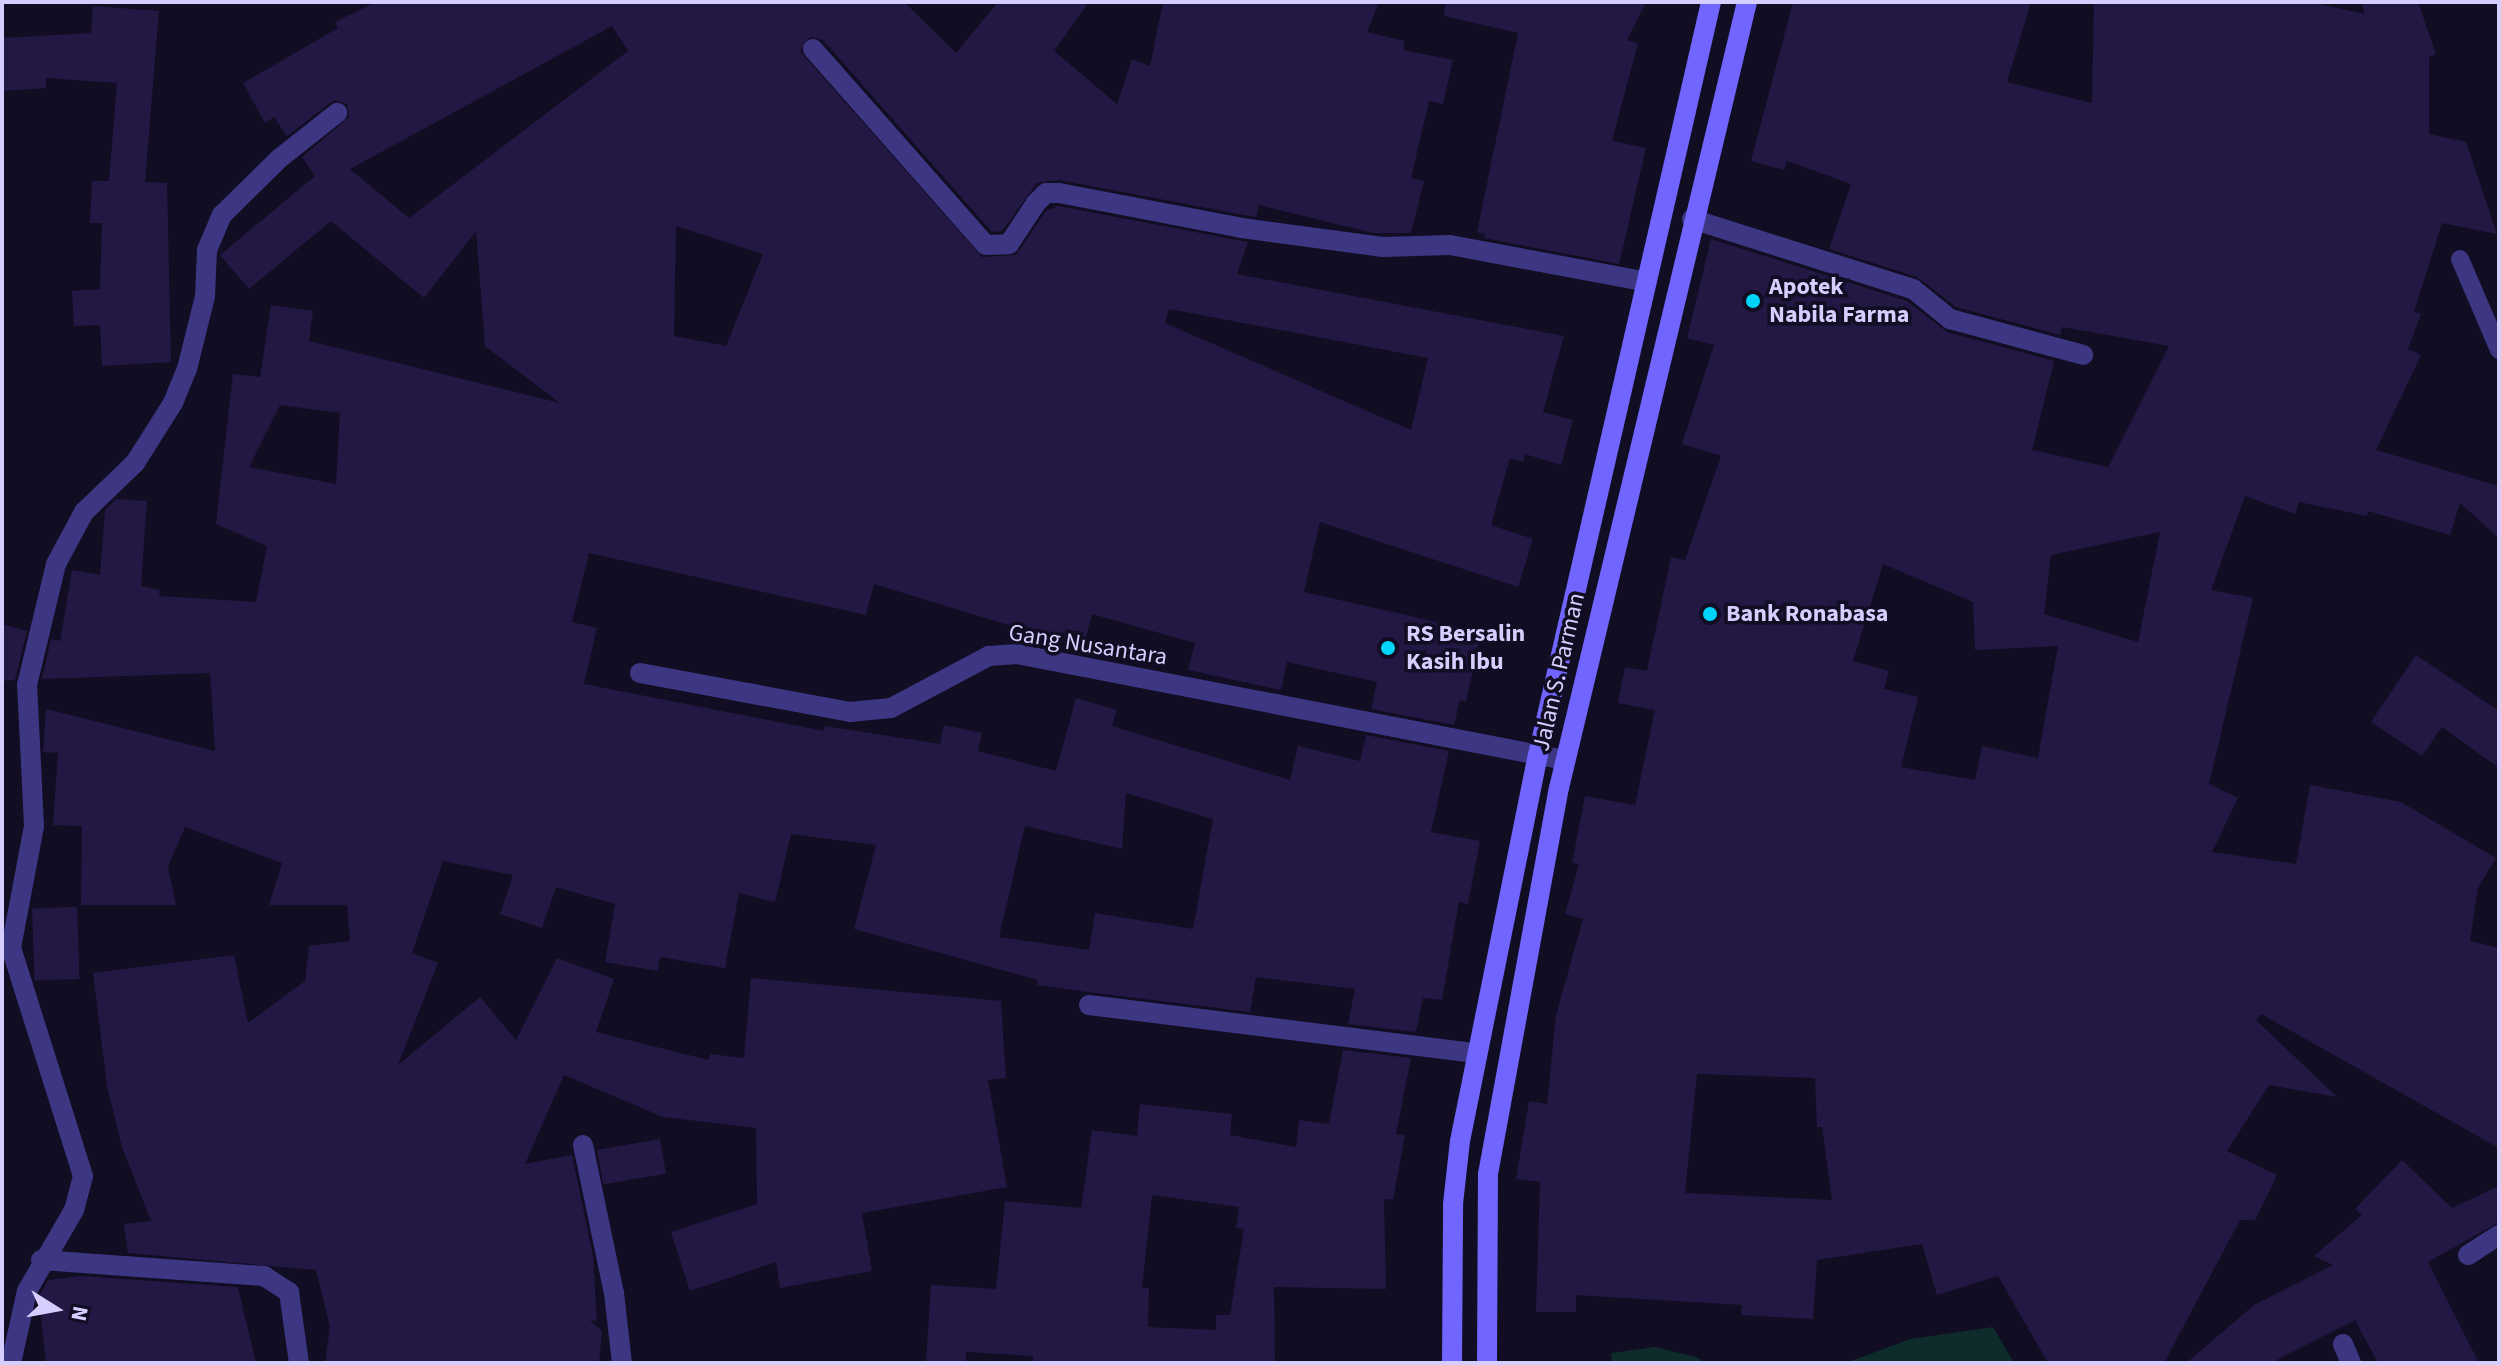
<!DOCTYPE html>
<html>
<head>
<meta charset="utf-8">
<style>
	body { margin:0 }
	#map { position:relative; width:2501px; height:1365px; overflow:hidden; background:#110d22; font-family:"Source Sans 3",sans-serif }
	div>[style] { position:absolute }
	.green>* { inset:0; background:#0f2c2c }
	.building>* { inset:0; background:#231844; transform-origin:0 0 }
	.lane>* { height:18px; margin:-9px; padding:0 9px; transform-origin:9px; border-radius:9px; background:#3c3683 }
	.street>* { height:20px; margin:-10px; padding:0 10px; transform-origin:10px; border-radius:10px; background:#3c3683 }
	.secondary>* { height:20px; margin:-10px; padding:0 10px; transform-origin:10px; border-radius:10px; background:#7065ff }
	.dots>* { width:22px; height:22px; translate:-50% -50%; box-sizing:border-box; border:4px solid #110d22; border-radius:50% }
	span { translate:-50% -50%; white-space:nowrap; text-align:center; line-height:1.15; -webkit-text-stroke:7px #110d22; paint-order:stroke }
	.poi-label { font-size:24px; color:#d6ceff; font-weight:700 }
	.left { translate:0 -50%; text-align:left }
	.street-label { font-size:24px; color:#d6ceff }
	.frame { position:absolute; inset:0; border:4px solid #d6ceff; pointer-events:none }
	.north { position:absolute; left:16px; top:1269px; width:80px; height:80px; -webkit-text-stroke:6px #110d22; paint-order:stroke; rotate:101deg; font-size:22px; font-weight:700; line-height:32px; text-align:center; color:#d6ceff }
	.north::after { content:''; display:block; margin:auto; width:28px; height:36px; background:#d6ceff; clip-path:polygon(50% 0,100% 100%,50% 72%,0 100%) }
</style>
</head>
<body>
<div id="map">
	<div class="green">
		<div style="clip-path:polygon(1993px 1327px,2014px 1363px,1846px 1363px,1910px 1339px)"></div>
		<div style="clip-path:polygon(1655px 1347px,1696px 1357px,1706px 1363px,1612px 1363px,1611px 1353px)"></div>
	</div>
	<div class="building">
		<div style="clip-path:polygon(evenodd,376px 2px,904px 2px,956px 53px,998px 2px,1089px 2px,1054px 51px,1117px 104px,1132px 59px,1150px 66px,1163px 2px,1379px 2px,1367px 32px,1405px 41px,1403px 50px,1453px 60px,1443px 104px,1429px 101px,1411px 178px,1424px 181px,1411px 233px,1373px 233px,1259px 205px,1256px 217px,1244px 215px,1059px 180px,1037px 183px,1002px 231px,992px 232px,823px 40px,810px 37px,800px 51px,982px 257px,1016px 255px,1046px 211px,1058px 206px,1248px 242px,1237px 274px,1564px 336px,1543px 412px,1573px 420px,1561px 465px,1525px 454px,1523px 462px,1510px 458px,1491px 525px,1533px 539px,1518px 587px,1320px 522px,1304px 592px,1481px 632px,1466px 702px,1460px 700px,1454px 725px,1371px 709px,1377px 682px,1287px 662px,1281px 690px,1188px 670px,1195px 643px,1092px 614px,1083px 648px,874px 584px,866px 615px,589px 553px,572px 622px,597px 628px,584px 684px,824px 731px,825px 726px,940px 744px,944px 725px,982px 733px,978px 751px,1056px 771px,1076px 698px,1117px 710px,1112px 726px,1290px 780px,1298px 746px,1360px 761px,1366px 735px,1449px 751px,1431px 832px,1480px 841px,1468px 904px,1459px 902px,1442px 1000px,1423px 998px,1416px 1032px,1348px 1024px,1355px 989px,1256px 977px,1250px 1012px,1087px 992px,1037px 985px,1038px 980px,854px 929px,876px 845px,791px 834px,775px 902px,739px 893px,725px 968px,660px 957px,658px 971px,605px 962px,615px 904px,556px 887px,542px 928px,500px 914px,513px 875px,443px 861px,412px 953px,438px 963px,398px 1065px,480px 997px,516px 1040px,557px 958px,614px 979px,596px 1032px,709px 1060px,710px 1054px,744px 1058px,751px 978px,1001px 1001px,1006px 1078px,988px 1080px,1007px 1187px,862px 1213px,872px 1271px,780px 1288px,776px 1262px,690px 1291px,671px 1232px,757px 1204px,756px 1128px,663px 1117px,564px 1075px,525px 1164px,572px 1155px,593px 1256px,597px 1320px,590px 1321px,602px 1331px,599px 1363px,325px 1363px,330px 1327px,316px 1270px,128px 1253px,124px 1224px,151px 1221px,122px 1147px,107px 1086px,93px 973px,234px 955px,248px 1023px,305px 981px,309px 946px,350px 941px,347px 905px,269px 905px,282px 863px,185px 827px,168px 866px,176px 905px,81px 905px,82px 826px,53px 825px,58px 753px,43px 752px,46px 709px,215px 751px,210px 673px,42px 679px,51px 639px,60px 641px,72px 570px,100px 575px,105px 510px,116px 499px,147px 501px,141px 586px,160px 590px,159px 596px,256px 602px,267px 546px,216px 524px,233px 374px,260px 377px,271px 305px,313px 311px,309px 341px,560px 403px,485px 346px,476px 231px,424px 298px,331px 221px,249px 289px,220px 255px,315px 176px,302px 157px,349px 117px,347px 104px,334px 100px,287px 136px,274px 117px,265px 123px,243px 83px,338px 28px,335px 22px,376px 2px,612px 26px,628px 51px,409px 218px,350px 169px,612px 26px,376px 2px,676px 226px,763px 254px,726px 346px,674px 336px,676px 226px,376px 2px,1169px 309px,1428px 358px,1411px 430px,1165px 323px,1169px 309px,376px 2px,280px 405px,340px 413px,336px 484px,249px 467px,280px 405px,376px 2px,1126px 793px,1213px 819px,1193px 929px,1095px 913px,1089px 950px,999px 937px,1025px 826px,1122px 849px,1126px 793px)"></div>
		<div style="clip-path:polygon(1446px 2px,1646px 2px,1627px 40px,1638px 43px,1612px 141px,1646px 148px,1619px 264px,1484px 238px,1485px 234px,1477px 232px,1518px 33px,1444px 16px)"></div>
		<div style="clip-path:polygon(evenodd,1793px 2px,2031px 2px,2007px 82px,2092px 103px,2094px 2px,2310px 2px,2365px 14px,2361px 2px,2418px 2px,2436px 54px,2429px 57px,2429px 134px,2466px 142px,2497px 234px,2442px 223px,2414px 312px,2421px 314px,2408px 349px,2421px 355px,2376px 450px,2499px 486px,2499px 538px,2460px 503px,2450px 535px,2368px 511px,2367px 516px,2299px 502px,2295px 514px,2245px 496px,2211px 590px,2253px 598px,2209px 784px,2238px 798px,2212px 852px,2296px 864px,2310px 785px,2401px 802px,2496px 858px,2478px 888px,2470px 941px,2499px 948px,2499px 1148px,2261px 1014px,2256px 1020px,2337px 1097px,2269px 1085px,2227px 1151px,2277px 1175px,2255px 1220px,2240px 1220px,2164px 1363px,2048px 1363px,1998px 1276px,1937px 1295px,1922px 1244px,1817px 1260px,1813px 1319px,1741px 1315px,1742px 1305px,1576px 1295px,1576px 1312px,1536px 1312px,1540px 1182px,1516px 1179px,1529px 1101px,1547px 1104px,1556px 1015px,1583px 919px,1565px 914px,1579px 864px,1572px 863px,1585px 796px,1635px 805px,1655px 710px,1618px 703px,1625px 667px,1647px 671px,1671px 557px,1685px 560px,1721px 456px,1682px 444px,1714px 345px,1687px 338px,1711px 239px,1907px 301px,1947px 332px,2054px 361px,2032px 450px,2108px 467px,2169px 346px,2062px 327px,2060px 335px,1956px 307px,1917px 277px,1829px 249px,1851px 184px,1787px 161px,1784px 170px,1751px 161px,1793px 2px,2160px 532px,2138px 642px,2044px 614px,2051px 555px,2160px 532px,1793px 2px,1883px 564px,1973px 602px,1975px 650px,2058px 646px,2038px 758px,1982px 746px,1975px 780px,1901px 767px,1918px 697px,1884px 689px,1889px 671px,1853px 661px,1883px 564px,1793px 2px,1697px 1074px,1815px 1078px,1817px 1127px,1822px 1127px,1832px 1200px,1685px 1193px,1697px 1074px)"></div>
		<div style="clip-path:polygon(93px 6px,159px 11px,145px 182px,167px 183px,171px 362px,102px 366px,100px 325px,74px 326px,72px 291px,100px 289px,102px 223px,90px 223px,92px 181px,109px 181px,117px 83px,46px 78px,46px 88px,2px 91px,2px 38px,91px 33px)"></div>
		<div style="clip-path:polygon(2px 624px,27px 631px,15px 680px,2px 681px)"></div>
		<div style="clip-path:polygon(2416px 655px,2499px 711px,2499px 768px,2442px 727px,2422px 756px,2371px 722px)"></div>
		<div style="left:77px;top:907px;width:72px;height:45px;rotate:88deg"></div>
		<div style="clip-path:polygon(evenodd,1343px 1050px,1411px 1058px,1396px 1134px,1405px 1135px,1393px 1200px,1384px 1199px,1386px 1289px,1274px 1287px,1275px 1363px,1033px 1363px,1033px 1356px,966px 1352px,966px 1363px,926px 1363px,931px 1285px,996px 1289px,1005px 1201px,1081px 1208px,1092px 1130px,1137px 1136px,1140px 1104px,1232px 1114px,1230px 1135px,1296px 1147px,1299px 1120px,1329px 1124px,1343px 1050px,1152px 1195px,1239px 1207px,1236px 1228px,1244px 1229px,1230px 1315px,1216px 1315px,1216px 1330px,1148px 1327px,1149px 1288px,1142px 1288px,1152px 1195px)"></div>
		<div style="left:660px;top:1139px;width:35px;height:64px;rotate:80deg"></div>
		<div style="clip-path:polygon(2402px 1160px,2452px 1208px,2499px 1186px,2499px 1222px,2428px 1262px,2479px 1363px,2378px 1363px,2355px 1320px,2271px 1363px,2186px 1363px,2254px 1305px,2333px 1265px,2314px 1256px,2362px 1215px,2355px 1209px)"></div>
		<div style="clip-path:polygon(82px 1276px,238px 1287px,256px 1363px,46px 1363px,39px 1296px,48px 1280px)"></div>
	</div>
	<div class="lane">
		<div style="left:2460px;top:259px;width:99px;rotate:66.8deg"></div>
	</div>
	<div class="street">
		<div style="left:813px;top:49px;width:261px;rotate:48.6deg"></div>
		<div style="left:986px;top:245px;width:23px;rotate:-2deg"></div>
		<div style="left:1009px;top:244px;width:49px;rotate:-56.6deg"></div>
		<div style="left:1036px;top:203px;width:14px;rotate:-45deg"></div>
		<div style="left:1046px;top:193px;width:13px"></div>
		<div style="left:1059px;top:193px;width:186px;rotate:10.8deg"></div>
		<div style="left:1242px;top:228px;width:142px;rotate:7.7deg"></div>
		<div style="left:1383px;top:247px;width:67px;rotate:-1.7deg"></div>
		<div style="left:1450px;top:245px;width:200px;rotate:10.6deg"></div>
		<div style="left:1692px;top:219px;width:232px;rotate:17.6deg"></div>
		<div style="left:1913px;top:289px;width:48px;rotate:39deg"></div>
		<div style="left:1950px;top:319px;width:138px;rotate:15.1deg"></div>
		<div style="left:640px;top:673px;width:214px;rotate:10.5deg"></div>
		<div style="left:850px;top:712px;width:41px;rotate:-5.6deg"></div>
		<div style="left:891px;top:708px;width:111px;rotate:-28deg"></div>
		<div style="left:989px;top:656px;width:28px;rotate:-4deg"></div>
		<div style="left:1017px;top:654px;width:558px;rotate:10.95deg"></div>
		<div style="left:1089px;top:1005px;width:391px;rotate:7.1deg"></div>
		<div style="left:583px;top:1145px;width:151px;rotate:78.2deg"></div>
		<div style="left:614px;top:1293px;width:70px;rotate:83.5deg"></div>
		<div style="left:2468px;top:1255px;width:37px;rotate:-33deg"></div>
		<div style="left:41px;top:1260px;width:224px;rotate:4.1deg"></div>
		<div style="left:264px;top:1276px;width:30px;rotate:33deg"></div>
		<div style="left:289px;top:1292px;width:72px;rotate:82deg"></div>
		<div style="left:2343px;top:1344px;width:21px;rotate:67deg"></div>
		<div style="left:11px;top:1363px;width:74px;rotate:-77.5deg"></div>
		<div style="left:27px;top:1291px;width:94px;rotate:-59.9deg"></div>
		<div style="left:74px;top:1210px;width:35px;rotate:-75deg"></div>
		<div style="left:83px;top:1176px;width:239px;rotate:-107.5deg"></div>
		<div style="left:11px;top:948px;width:124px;rotate:-79.3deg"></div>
		<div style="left:34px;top:826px;width:141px;rotate:-92.8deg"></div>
		<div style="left:27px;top:685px;width:124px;rotate:-76.5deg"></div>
		<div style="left:56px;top:564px;width:59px;rotate:-61.7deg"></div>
		<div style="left:84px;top:512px;width:71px;rotate:-43.9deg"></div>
		<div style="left:135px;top:463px;width:71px;rotate:-57.7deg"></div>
		<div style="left:173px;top:403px;width:37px;rotate:-68deg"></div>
		<div style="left:187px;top:369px;width:75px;rotate:-76.1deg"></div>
		<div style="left:205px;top:296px;width:46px;rotate:-87.5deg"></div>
		<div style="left:207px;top:250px;width:38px;rotate:-67deg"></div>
		<div style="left:222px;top:215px;width:81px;rotate:-44.5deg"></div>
		<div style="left:280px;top:158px;width:73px;rotate:-38.3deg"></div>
	</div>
	<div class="secondary">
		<div style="left:1452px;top:1363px;width:159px;rotate:-89.6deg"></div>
		<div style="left:1453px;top:1204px;width:63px;rotate:-83.7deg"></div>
		<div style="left:1460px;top:1141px;width:394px;rotate:-78.6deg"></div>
		<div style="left:1538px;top:755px;width:773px;rotate:-77.06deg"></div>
		<div style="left:1487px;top:1363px;width:189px;rotate:-89.7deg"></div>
		<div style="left:1488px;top:1174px;width:392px;rotate:-79.6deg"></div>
		<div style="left:1559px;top:788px;width:808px;rotate:-76.55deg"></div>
	</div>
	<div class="dots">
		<div style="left:1753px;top:301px;background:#00d3f9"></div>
		<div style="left:1710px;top:614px;background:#00d3f9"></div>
		<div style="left:1388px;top:648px;background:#00d3f9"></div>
	</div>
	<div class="poi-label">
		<span class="left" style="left:1769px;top:301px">Apotek<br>Nabila Farma</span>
		<span class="left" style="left:1726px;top:614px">Bank Ronabasa</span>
		<span class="left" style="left:1406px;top:648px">RS Bersalin<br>Kasih Ibu</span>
	</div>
	<div class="street-label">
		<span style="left:1088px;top:645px;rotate:9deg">Gang Nusantara</span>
		<span style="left:1559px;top:672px;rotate:-77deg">Jalan S. Parman</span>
	</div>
	<div class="frame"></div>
	<div class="north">N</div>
</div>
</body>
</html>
